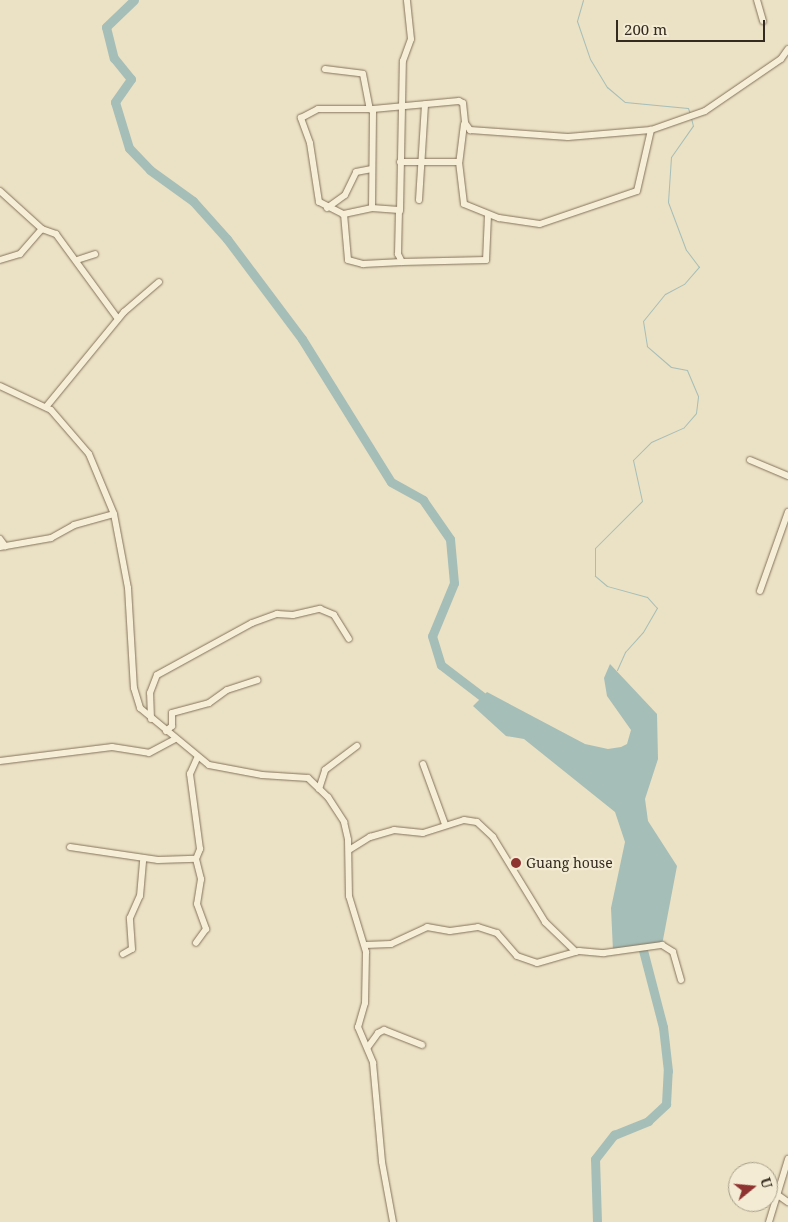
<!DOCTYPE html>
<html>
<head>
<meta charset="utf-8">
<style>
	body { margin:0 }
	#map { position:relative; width:788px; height:1222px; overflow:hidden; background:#ebe1c4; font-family:"Noto Serif",serif }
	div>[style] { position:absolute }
	.water>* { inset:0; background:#a5beb8 }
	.stream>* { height:1px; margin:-0.5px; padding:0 0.5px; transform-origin:0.5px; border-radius:0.5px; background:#a5beb8 }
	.river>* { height:9px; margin:-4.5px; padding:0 4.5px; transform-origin:4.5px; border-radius:4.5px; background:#a5beb8 }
	.roads { filter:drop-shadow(0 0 1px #84735c) drop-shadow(0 0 1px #84735c) }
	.minor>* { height:6px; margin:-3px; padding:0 3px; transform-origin:3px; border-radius:3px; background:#f6eed6 }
	.dots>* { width:14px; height:14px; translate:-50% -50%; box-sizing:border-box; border:2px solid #f3ebd3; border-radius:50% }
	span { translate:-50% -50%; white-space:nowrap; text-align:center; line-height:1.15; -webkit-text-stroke:4.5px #f3ebd3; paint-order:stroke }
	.poi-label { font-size:14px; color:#352a1f }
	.left { translate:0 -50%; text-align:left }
	.north { position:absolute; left:728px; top:1162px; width:50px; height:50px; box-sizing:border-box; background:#f3ebd3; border:1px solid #a79e8b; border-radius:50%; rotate:73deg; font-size:14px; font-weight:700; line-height:20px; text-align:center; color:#352a1f }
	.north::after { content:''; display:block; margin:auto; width:18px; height:22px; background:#8e3330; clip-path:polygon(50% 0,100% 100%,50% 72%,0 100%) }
	.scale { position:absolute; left:616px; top:20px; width:149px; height:22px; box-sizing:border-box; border:2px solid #352a1f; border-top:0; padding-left:6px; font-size:15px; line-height:18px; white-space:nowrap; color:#352a1f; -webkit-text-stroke:4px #f3ebd3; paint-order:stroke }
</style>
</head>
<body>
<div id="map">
	<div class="water">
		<div style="clip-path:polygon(610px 664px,657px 714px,658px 759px,645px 799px,648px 821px,677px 866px,662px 945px,613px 951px,611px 908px,625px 842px,615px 812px,524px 739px,506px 736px,473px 706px,487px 692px,585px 744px,608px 749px,621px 747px,627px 744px,631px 730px,607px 696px,604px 678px)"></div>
	</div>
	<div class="stream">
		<div style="left:583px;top:0;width:22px;rotate:106deg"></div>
		<div style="left:577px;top:21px;width:40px;rotate:71.1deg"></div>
		<div style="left:590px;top:59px;width:33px;rotate:59deg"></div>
		<div style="left:607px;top:87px;width:23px;rotate:40deg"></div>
		<div style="left:625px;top:102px;width:63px;rotate:5.4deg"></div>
		<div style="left:688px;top:108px;width:6px;rotate:72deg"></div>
		<div style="left:617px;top:670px;width:20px;rotate:-66deg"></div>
		<div style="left:625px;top:652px;width:27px;rotate:-48deg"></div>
		<div style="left:643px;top:632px;width:28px;rotate:-60deg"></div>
		<div style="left:657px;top:608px;width:15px;rotate:-132deg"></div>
		<div style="left:647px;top:597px;width:41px;rotate:-164.6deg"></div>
		<div style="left:607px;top:586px;width:16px;rotate:-140deg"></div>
		<div style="left:595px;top:576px;width:28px;rotate:-90deg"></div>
		<div style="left:595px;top:548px;width:66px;rotate:-45deg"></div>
		<div style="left:642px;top:501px;width:42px;rotate:-102.4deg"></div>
		<div style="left:633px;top:460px;width:25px;rotate:-45deg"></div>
		<div style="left:651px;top:442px;width:36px;rotate:-24deg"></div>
		<div style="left:684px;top:427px;width:18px;rotate:-49deg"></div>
		<div style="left:696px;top:413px;width:17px;rotate:-83deg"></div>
		<div style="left:698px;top:396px;width:28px;rotate:-113deg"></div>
		<div style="left:687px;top:370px;width:16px;rotate:-169deg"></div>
		<div style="left:671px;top:367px;width:32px;rotate:-139deg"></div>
		<div style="left:647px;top:346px;width:25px;rotate:-99deg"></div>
		<div style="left:643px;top:321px;width:35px;rotate:-51deg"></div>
		<div style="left:665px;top:294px;width:21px;rotate:-28deg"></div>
		<div style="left:684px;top:284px;width:23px;rotate:-49deg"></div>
		<div style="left:699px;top:267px;width:21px;rotate:-127deg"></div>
		<div style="left:686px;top:250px;width:51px;rotate:-110.6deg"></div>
		<div style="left:668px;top:202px;width:45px;rotate:-86.2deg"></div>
		<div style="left:671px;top:157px;width:38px;rotate:-55deg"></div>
		<div style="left:693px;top:126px;width:8px;rotate:-104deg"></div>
	</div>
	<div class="river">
		<div style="left:134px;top:0;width:39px;rotate:136deg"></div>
		<div style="left:106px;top:27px;width:32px;rotate:76deg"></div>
		<div style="left:114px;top:58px;width:27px;rotate:51deg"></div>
		<div style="left:131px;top:79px;width:28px;rotate:125deg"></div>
		<div style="left:115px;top:102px;width:48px;rotate:73.1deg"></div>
		<div style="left:129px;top:148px;width:30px;rotate:46deg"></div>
		<div style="left:150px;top:170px;width:53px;rotate:35.8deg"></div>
		<div style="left:193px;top:201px;width:51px;rotate:48.2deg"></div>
		<div style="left:227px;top:239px;width:125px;rotate:53.1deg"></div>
		<div style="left:302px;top:339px;width:168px;rotate:58.1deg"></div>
		<div style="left:391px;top:482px;width:37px;rotate:29deg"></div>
		<div style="left:423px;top:500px;width:47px;rotate:55.3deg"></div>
		<div style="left:450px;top:539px;width:44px;rotate:84.8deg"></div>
		<div style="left:454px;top:583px;width:57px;rotate:112.5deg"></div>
		<div style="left:432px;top:636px;width:30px;rotate:73deg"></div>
		<div style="left:441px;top:665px;width:64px;rotate:37.4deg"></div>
		<div style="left:597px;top:1222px;width:63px;rotate:-91.8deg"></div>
		<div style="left:595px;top:1159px;width:31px;rotate:-52deg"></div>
		<div style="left:614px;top:1135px;width:37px;rotate:-22deg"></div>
		<div style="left:648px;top:1121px;width:25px;rotate:-43deg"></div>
		<div style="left:666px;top:1104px;width:33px;rotate:-87deg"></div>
		<div style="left:668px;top:1071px;width:44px;rotate:-96.5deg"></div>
		<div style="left:663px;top:1027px;width:91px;rotate:-104.6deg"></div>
	</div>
	<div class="roads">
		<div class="minor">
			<div style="left:757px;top:0;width:22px;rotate:74deg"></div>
			<div style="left:325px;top:69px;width:38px;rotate:7deg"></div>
			<div style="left:363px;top:74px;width:36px;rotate:79deg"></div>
			<div style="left:464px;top:124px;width:38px;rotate:97deg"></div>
			<div style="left:459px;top:162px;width:42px;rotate:83.2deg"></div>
			<div style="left:464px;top:204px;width:38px;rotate:22deg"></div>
			<div style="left:499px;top:218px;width:41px;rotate:8.3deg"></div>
			<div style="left:540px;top:224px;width:102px;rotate:-18.8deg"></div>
			<div style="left:637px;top:191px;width:63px;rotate:-77.1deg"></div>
			<div style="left:400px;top:162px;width:59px"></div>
			<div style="left:0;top:191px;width:57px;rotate:42.1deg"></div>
			<div style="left:419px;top:200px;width:96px;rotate:-86.4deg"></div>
			<div style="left:327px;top:208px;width:22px;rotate:-36deg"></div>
			<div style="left:345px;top:195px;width:25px;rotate:-64deg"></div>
			<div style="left:356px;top:172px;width:16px;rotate:-11deg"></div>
			<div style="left:372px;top:208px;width:99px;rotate:-89.4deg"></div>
			<div style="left:400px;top:211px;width:150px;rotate:-88.9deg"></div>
			<div style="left:403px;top:61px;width:23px;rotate:-70deg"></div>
			<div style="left:411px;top:39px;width:39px;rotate:-96deg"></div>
			<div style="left:344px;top:214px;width:46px;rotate:85deg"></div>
			<div style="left:348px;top:260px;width:16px;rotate:15deg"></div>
			<div style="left:363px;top:264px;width:39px;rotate:-3deg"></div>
			<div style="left:488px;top:215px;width:45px;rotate:92.5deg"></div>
			<div style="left:486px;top:260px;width:84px;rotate:178.6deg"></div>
			<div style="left:402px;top:262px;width:9px;rotate:-117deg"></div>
			<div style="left:398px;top:254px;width:44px;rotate:-88.7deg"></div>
			<div style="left:399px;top:210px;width:27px;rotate:-176deg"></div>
			<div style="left:372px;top:208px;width:30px;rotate:168deg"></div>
			<div style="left:343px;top:214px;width:27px;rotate:-153deg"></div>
			<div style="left:319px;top:202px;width:60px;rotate:-98.7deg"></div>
			<div style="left:310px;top:143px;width:27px;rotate:-110deg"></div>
			<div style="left:301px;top:118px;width:19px;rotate:-28deg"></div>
			<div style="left:318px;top:109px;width:55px"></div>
			<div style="left:373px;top:109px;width:86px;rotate:-5.3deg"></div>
			<div style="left:459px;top:101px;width:4px;rotate:27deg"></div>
			<div style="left:463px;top:103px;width:20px;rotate:84deg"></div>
			<div style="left:465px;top:123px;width:9px;rotate:54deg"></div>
			<div style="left:470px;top:130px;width:98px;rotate:4.1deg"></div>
			<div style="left:568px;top:137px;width:83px;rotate:-4.8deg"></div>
			<div style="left:651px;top:130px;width:57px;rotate:-19.4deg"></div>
			<div style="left:705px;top:111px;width:92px;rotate:-34.4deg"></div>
			<div style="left:781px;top:59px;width:12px;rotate:-55deg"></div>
			<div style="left:0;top:260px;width:21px;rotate:-17deg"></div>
			<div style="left:20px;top:254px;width:33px;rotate:-49deg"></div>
			<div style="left:42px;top:229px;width:15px;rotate:20deg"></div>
			<div style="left:56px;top:234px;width:105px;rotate:53.9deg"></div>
			<div style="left:77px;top:260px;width:19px;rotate:-18deg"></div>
			<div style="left:0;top:386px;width:56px;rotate:25.2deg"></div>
			<div style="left:51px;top:410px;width:58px;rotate:49.2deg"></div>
			<div style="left:89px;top:454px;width:65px;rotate:67.4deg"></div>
			<div style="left:114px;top:514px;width:75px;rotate:79.3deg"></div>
			<div style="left:128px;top:588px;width:100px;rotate:86.6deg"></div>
			<div style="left:134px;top:688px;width:21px;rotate:73deg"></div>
			<div style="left:140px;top:708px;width:89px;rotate:39.6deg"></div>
			<div style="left:209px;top:765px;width:54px;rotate:10.7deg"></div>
			<div style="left:262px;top:775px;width:46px;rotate:3.7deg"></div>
			<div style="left:308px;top:778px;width:28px;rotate:44deg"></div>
			<div style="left:328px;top:797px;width:30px;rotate:57deg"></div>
			<div style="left:344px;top:822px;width:18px;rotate:77deg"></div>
			<div style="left:348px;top:840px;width:56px;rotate:89deg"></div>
			<div style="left:349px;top:896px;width:59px;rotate:73.1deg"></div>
			<div style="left:366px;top:952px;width:51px;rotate:91.1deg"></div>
			<div style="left:365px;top:1003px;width:25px;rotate:106deg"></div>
			<div style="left:358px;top:1027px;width:39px;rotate:67deg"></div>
			<div style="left:373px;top:1063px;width:99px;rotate:84.8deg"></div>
			<div style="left:382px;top:1162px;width:61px;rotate:79.6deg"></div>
			<div style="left:46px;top:407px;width:123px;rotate:-50.6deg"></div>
			<div style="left:124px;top:312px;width:46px;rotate:-40.6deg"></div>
			<div style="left:750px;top:460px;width:41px;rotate:22.8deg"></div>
			<div style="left:0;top:539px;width:9px;rotate:54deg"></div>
			<div style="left:0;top:547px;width:52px;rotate:-10deg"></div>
			<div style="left:51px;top:538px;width:26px;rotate:-29deg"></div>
			<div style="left:74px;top:525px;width:41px;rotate:-15.4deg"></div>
			<div style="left:760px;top:591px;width:84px;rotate:-70.5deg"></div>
			<div style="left:151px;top:719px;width:26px;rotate:-92deg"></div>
			<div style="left:150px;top:693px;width:19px;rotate:-69deg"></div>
			<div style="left:157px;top:675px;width:108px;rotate:-28.7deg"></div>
			<div style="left:252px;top:623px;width:27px;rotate:-20deg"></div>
			<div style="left:277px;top:614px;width:16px;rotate:4deg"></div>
			<div style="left:293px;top:615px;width:28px;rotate:-13deg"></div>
			<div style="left:320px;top:609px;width:15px;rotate:23deg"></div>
			<div style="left:334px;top:615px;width:28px;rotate:58deg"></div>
			<div style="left:166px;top:731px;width:8px;rotate:-40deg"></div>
			<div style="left:172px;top:726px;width:13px;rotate:-90deg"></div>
			<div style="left:172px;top:713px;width:38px;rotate:-15deg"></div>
			<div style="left:209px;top:703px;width:22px;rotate:-36deg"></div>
			<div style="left:227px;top:690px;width:32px;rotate:-18deg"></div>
			<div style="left:0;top:761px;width:113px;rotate:-7.1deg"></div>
			<div style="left:112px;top:747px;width:37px;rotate:9deg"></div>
			<div style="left:149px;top:753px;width:30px;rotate:-28deg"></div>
			<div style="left:423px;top:764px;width:64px;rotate:69.9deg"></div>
			<div style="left:319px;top:789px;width:20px;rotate:-72deg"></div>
			<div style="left:325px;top:770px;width:40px;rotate:-37deg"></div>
			<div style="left:70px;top:847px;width:89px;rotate:8.4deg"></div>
			<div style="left:158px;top:860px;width:38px;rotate:-2deg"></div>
			<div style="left:196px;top:859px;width:11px;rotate:-68deg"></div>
			<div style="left:200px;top:849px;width:76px;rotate:-97.6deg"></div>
			<div style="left:190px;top:774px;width:17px;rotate:-66deg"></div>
			<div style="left:349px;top:850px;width:25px;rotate:-32deg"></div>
			<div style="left:370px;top:837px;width:25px;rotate:-16deg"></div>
			<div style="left:394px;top:830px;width:29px;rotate:6deg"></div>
			<div style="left:423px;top:833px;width:43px;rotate:-17.6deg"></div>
			<div style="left:464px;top:820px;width:13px;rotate:9deg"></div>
			<div style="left:477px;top:822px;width:22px;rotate:43deg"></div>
			<div style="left:493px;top:837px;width:100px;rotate:58.5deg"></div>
			<div style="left:545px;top:922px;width:43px;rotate:44.1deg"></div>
			<div style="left:196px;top:859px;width:21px;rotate:76deg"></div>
			<div style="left:201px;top:879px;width:25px;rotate:99deg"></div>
			<div style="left:197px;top:904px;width:27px;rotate:70deg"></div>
			<div style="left:206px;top:929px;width:17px;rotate:126deg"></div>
			<div style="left:365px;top:945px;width:26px;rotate:-2deg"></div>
			<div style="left:391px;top:944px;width:40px;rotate:-25deg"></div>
			<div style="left:427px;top:927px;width:23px;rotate:10deg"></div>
			<div style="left:450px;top:931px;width:28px;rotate:-8deg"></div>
			<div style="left:478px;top:927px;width:20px;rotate:18deg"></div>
			<div style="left:497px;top:933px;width:30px;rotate:49deg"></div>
			<div style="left:517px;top:956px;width:21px;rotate:19deg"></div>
			<div style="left:537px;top:963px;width:44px;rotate:-15.9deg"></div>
			<div style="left:579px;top:951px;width:25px;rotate:5deg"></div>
			<div style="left:604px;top:953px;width:59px;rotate:-7.9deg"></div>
			<div style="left:662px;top:945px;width:13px;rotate:32deg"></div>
			<div style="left:673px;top:952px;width:29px;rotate:74deg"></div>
			<div style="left:123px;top:954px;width:10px;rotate:-29deg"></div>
			<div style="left:132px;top:949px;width:31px;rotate:-94deg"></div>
			<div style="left:130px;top:918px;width:24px;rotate:-66deg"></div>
			<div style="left:140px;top:896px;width:38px;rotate:-85deg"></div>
			<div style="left:368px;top:1047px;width:17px;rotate:-54deg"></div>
			<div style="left:378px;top:1033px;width:7px;rotate:-27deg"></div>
			<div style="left:384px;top:1030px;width:41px;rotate:21.5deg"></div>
			<div style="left:775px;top:1193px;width:16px;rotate:35deg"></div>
			<div style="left:769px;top:1222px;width:66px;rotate:-73.2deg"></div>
		</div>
	</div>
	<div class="dots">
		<div style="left:516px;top:863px;background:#8e3330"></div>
	</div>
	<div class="poi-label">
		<span class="left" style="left:526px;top:863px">Guang house</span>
	</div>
	<div class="north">U</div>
	<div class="scale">200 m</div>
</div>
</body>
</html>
